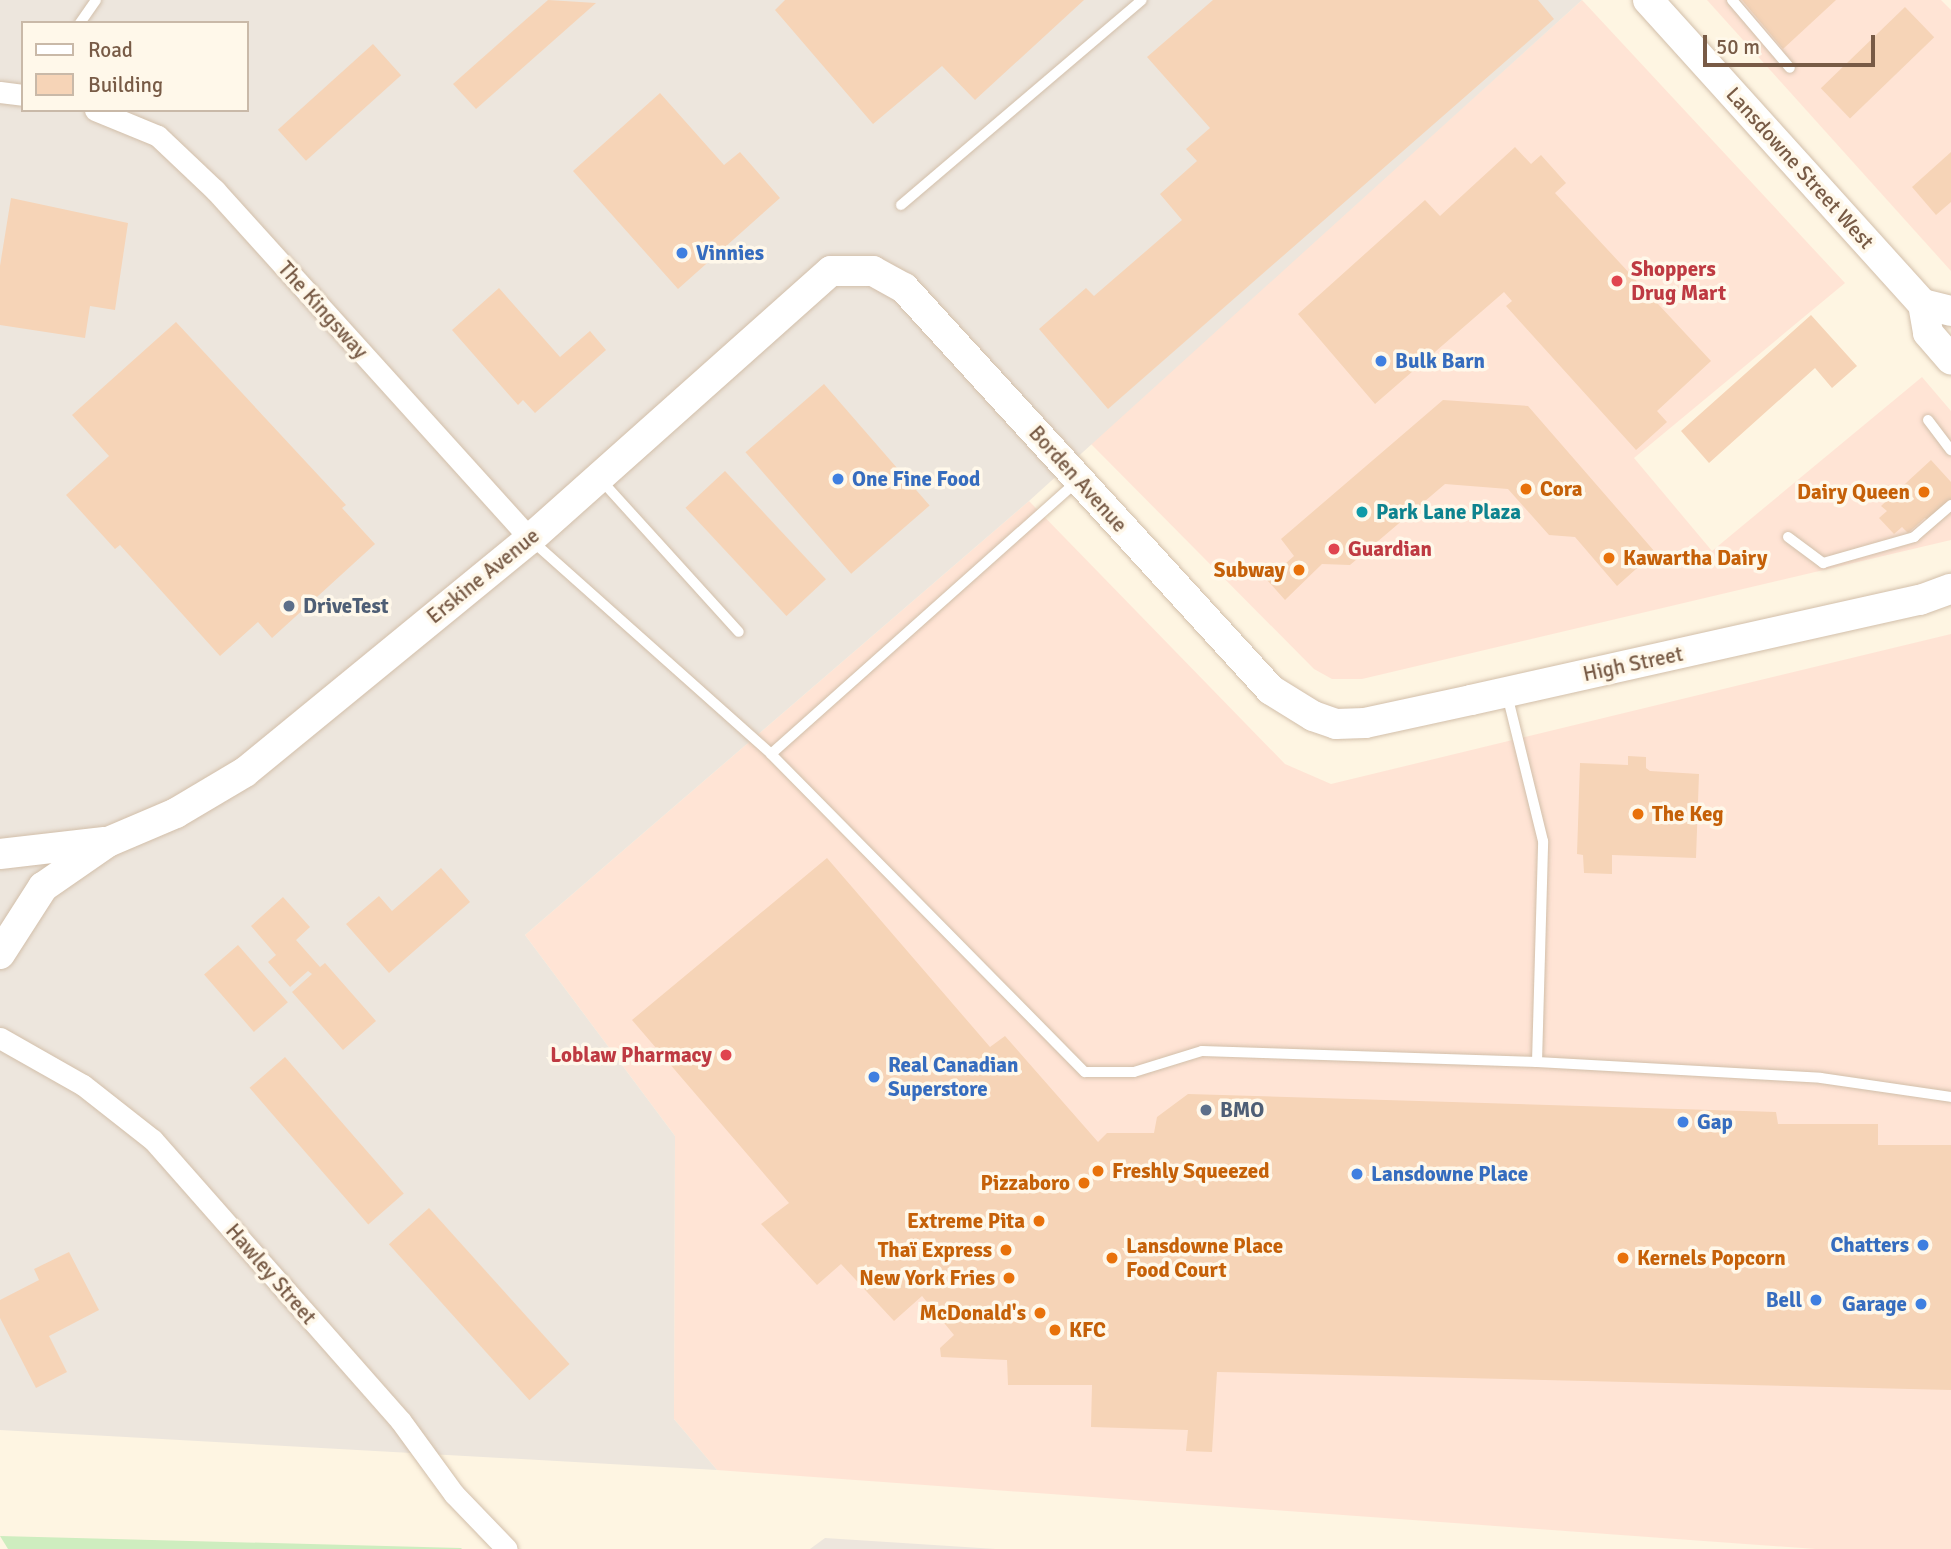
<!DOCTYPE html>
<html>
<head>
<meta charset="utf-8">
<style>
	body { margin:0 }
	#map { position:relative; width:1951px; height:1549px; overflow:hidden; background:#fef5e2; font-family:Signika,sans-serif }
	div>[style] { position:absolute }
	.commercial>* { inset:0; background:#ffe4d5 }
	.industrial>* { inset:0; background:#ede6dd }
	.green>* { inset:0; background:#ceedbf }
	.building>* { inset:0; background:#f6d4b7; transform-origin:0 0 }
	.roads { filter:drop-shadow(0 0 2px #d2bfaa) drop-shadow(0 0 2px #d2bfaa) }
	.lane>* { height:10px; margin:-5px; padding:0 5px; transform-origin:5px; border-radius:5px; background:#fff }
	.street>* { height:21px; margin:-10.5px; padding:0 10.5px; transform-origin:10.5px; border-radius:10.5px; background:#fff }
	.secondary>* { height:30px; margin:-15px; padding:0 15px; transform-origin:15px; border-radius:15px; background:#fff }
	.dots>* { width:19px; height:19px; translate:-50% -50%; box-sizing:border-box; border:4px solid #fff8ea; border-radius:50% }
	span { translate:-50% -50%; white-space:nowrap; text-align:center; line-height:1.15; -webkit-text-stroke:7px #fff8ea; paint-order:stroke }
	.street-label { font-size:21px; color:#785b46 }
	.shop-label { font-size:21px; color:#366cbe; font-weight:700 }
	.left { translate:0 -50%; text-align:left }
	.right { translate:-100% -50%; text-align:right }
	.health-label { font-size:21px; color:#be3a42; font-weight:700 }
	.food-label { font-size:21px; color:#c56008; font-weight:700 }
	.culture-label { font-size:21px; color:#0d838f; font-weight:700 }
	.service-label { font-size:21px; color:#4e5e75; font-weight:700 }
	.legend { position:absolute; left:21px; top:21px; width:228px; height:91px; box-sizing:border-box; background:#fff8ea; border:2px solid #c9b9a8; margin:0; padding:9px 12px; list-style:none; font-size:21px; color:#785b46 }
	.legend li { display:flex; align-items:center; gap:14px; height:35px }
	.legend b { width:35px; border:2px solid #c9b9a8 }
	.scale { position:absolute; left:1703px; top:35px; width:172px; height:32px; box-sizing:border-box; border:4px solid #785b46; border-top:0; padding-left:9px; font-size:21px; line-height:24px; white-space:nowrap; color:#785b46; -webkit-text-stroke:5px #fff8ea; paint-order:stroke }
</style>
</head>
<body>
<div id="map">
	<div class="commercial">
		<div style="clip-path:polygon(1582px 0,1845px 283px,1634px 458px,1712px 551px,1922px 377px,1951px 411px,1951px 540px,1362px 679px,1332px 679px,1314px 669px,1090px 443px)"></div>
		<div style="clip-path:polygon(1707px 0,1941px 0,1951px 10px,1951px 271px)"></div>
		<div style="clip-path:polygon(1029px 501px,1285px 764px,1331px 784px,1951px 634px,1951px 1549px,1816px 1549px,717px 1470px,674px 1419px,675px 1136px,525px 935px)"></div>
	</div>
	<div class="industrial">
		<div style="clip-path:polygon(evenodd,0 0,1582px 0,1029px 501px,525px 935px,675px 1136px,674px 1419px,717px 1470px,0 1430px,0 0,23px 23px,247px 23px,247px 110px,23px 110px,23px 23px)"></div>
		<div style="clip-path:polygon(825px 1538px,996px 1549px,810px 1549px)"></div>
	</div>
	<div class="green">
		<div style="clip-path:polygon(0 1536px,461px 1548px,462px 1549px,8px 1549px)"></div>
	</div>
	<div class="building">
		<div style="clip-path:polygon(548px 0,596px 3px,476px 109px,453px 84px)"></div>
		<div style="clip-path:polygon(785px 0,1084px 0,975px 100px,942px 66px,873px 124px,775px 10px)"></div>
		<div style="clip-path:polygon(1213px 0,1538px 0,1554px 19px,1108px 409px,1039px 329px,1086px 288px,1094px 296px,1182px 220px,1160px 194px,1197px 161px,1186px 149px,1210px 128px,1147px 57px)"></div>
		<div style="clip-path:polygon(1742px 0,1836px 0,1783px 49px)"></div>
		<div style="left:1905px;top:7px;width:42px;height:117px;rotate:46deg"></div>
		<div style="left:373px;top:44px;width:42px;height:128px;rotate:48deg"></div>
		<div style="clip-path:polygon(660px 93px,724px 165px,740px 152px,780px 198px,678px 289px,573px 171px)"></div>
		<div style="clip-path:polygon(1515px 147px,1531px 164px,1541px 155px,1566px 183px,1555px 193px,1711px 361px,1657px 411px,1667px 422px,1636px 450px,1506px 306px,1512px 301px,1504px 292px,1375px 404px,1298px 314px,1425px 200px,1440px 216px)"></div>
		<div style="clip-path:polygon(1951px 152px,1951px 202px,1936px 215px,1912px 187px)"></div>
		<div style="clip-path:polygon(11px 198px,128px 223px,115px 310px,90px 306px,85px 338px,0 325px,0 266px)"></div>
		<div style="clip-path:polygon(499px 288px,560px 357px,590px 331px,606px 350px,535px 413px,523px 400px,518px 405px,452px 330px)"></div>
		<div style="clip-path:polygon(1811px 315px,1857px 366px,1832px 388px,1815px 368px,1709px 463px,1681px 431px)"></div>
		<div style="clip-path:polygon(176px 322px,346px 505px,342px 508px,375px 544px,272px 638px,258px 622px,220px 656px,120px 545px,115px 549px,66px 495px,109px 456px,72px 415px)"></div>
		<div style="left:824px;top:384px;width:161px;height:104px;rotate:49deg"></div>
		<div style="clip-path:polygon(1443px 400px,1528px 406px,1655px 552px,1617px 586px,1575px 537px,1549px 535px,1508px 489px,1445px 484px,1350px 565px,1322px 564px,1285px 600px,1267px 580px,1294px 556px,1281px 539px)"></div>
		<div style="clip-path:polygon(1931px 460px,1951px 482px,1951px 501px,1929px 521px,1925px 518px,1908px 533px,1902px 527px,1894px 534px,1879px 518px,1887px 511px,1881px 506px)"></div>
		<div style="left:725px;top:471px;width:148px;height:54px;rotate:47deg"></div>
		<div style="clip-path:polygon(1628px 756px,1646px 757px,1646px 768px,1650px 771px,1699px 774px,1696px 858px,1612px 855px,1612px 874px,1584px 873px,1583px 855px,1577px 854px,1580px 763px,1628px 765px)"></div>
		<div style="clip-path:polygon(827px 858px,990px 1047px,1005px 1036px,1098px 1142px,1107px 1133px,1154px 1133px,1157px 1117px,1188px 1094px,1776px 1112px,1778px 1124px,1878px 1124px,1878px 1145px,1951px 1145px,1951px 1390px,1217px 1372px,1212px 1452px,1186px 1451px,1188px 1430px,1091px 1427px,1092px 1385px,1008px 1385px,1007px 1360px,941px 1357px,940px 1348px,954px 1335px,922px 1296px,894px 1321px,841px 1264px,817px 1285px,761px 1224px,789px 1203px,632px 1020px)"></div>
		<div style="clip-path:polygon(441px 868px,470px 902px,389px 973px,346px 924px,379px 896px,392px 911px)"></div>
		<div style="clip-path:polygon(283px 897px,310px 927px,296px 940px,320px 967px,325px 963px,376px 1021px,343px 1050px,292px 992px,312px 974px,308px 971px,290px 987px,268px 962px,276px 955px,251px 926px)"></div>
		<div style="left:238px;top:945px;width:76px;height:45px;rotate:49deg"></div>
		<div style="left:285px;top:1057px;width:181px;height:47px;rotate:49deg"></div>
		<div style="left:429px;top:1208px;width:210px;height:54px;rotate:48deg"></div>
		<div style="clip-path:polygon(69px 1252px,99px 1310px,49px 1336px,67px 1372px,36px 1388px,0 1318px,0 1300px,39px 1280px,34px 1269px)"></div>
	</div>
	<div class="roads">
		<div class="lane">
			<div style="left:1732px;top:0;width:89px;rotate:49.5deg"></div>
			<div style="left:80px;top:23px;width:28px;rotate:-55deg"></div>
			<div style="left:901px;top:205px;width:316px;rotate:-40.4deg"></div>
			<div style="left:1928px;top:420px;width:38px;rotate:53deg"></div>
			<div style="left:601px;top:480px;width:205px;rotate:47.8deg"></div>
			<div style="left:1788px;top:537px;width:44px;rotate:36.6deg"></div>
			<div style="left:1823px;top:563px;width:95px;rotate:-15.9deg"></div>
			<div style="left:1914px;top:537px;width:49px;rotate:-40.9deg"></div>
			<div style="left:530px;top:539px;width:323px;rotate:41.7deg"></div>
			<div style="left:771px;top:754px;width:447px;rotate:45.4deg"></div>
			<div style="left:1085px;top:1072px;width:49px"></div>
			<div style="left:1134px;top:1072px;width:71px;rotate:-17.2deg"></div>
			<div style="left:1202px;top:1051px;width:335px;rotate:1.9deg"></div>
			<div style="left:1537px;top:1062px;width:221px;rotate:-88.4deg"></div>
			<div style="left:1543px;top:841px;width:151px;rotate:-103.8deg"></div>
			<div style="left:771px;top:754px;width:410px;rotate:-41.7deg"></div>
			<div style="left:1537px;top:1062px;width:284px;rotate:3.2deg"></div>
			<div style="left:1821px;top:1078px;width:131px;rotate:8.3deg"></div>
		</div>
		<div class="street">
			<div style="left:0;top:92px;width:23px;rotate:7deg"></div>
			<div style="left:95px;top:110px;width:68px;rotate:22.4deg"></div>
			<div style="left:158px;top:136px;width:79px;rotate:43.5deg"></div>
			<div style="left:215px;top:190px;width:470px;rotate:47.9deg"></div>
			<div style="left:0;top:1038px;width:95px;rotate:29.5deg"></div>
			<div style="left:83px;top:1085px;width:89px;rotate:38.2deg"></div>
			<div style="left:153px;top:1140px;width:373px;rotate:48.6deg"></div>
			<div style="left:400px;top:1420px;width:92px;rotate:53.9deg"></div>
			<div style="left:454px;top:1494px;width:76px;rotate:46.1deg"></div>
		</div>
		<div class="secondary">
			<div style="left:1648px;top:0;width:410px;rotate:47.9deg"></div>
			<div style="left:1923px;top:304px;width:29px;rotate:80deg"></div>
			<div style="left:1928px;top:333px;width:35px;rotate:49deg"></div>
			<div style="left:1923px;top:304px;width:29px;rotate:14deg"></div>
			<div style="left:0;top:854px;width:105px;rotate:-6.6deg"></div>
			<div style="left:0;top:954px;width:80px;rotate:-57.3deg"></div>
			<div style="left:43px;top:887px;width:79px;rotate:-34.7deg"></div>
			<div style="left:108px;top:842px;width:74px;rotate:-23.1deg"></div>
			<div style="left:176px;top:813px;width:80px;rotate:-30.7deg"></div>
			<div style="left:245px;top:772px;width:368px;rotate:-39.3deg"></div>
			<div style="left:530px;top:539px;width:403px;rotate:-41.7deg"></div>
			<div style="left:831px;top:271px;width:42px"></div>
			<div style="left:873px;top:271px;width:35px;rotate:29deg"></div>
			<div style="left:904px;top:288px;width:544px;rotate:47.61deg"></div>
			<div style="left:1271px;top:690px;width:49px;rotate:31.8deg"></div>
			<div style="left:1313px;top:716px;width:24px;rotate:19deg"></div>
			<div style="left:1336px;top:724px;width:29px;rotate:-2deg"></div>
			<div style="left:1365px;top:723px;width:108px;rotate:-12.2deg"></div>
			<div style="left:1471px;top:700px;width:460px;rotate:-12.6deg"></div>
			<div style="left:1920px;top:600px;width:33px;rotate:-20deg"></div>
		</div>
	</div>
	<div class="dots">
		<div style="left:682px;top:253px;background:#3f7fe0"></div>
		<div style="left:1617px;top:281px;background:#e0444e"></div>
		<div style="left:1381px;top:361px;background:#3f7fe0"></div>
		<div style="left:838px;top:479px;background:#3f7fe0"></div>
		<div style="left:1526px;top:489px;background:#e8710a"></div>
		<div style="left:1924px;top:492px;background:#e8710a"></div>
		<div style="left:1362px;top:512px;background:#0f9aa8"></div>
		<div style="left:1334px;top:549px;background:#e0444e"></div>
		<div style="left:1609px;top:558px;background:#e8710a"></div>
		<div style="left:1299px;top:570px;background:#e8710a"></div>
		<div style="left:289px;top:606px;background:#5c6f8a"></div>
		<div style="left:1638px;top:814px;background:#e8710a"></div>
		<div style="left:726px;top:1055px;background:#e0444e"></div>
		<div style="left:874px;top:1077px;background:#3f7fe0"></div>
		<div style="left:1206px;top:1110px;background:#5c6f8a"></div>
		<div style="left:1683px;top:1122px;background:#3f7fe0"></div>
		<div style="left:1098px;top:1171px;background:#e8710a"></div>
		<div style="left:1357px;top:1174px;background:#3f7fe0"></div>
		<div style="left:1084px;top:1183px;background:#e8710a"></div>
		<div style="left:1039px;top:1221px;background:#e8710a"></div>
		<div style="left:1923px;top:1245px;background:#3f7fe0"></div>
		<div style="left:1006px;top:1250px;background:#e8710a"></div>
		<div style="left:1112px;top:1258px;background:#e8710a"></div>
		<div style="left:1623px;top:1258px;background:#e8710a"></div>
		<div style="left:1009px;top:1278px;background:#e8710a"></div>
		<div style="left:1816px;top:1300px;background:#3f7fe0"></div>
		<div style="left:1921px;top:1304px;background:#3f7fe0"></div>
		<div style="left:1040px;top:1313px;background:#e8710a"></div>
		<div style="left:1055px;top:1330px;background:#e8710a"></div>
	</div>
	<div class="street-label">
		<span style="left:1800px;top:168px;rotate:48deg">Lansdowne Street West</span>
		<span style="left:323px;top:310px;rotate:48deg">The Kingsway</span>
		<span style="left:1078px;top:479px;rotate:48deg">Borden Avenue</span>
		<span style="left:483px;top:576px;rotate:-39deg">Erskine Avenue</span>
		<span style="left:1633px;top:664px;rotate:-12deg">High Street</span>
		<span style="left:271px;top:1274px;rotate:49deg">Hawley Street</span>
	</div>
	<div class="shop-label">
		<span class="left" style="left:696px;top:253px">Vinnies</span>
		<span class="left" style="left:1395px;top:361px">Bulk Barn</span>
		<span class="left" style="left:852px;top:479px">One Fine Food</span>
		<span class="left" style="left:888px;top:1077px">Real Canadian<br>Superstore</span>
		<span class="left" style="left:1697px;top:1122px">Gap</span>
		<span class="left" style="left:1371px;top:1174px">Lansdowne Place</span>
		<span class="right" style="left:1909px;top:1245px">Chatters</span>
		<span class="right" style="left:1802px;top:1300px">Bell</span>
		<span class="right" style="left:1907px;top:1304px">Garage</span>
	</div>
	<div class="health-label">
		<span class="left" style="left:1631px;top:281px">Shoppers<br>Drug Mart</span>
		<span class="left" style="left:1348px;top:549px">Guardian</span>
		<span class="right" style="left:712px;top:1055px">Loblaw Pharmacy</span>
	</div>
	<div class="food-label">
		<span class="left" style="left:1540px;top:489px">Cora</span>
		<span class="right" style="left:1910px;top:492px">Dairy Queen</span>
		<span class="left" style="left:1623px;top:558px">Kawartha Dairy</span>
		<span class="right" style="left:1285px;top:570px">Subway</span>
		<span class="left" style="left:1652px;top:814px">The Keg</span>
		<span class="left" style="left:1112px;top:1171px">Freshly Squeezed</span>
		<span class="right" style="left:1070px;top:1183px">Pizzaboro</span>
		<span class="right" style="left:1025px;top:1221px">Extreme Pita</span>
		<span class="left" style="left:1126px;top:1258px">Lansdowne Place<br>Food Court</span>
		<span class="right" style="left:992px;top:1250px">Thaï Express</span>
		<span class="left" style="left:1637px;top:1258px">Kernels Popcorn</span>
		<span class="right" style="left:995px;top:1278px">New York Fries</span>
		<span class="right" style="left:1026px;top:1313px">McDonald's</span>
		<span class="left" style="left:1069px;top:1330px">KFC</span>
	</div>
	<div class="culture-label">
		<span class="left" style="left:1376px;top:512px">Park Lane Plaza</span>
	</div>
	<div class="service-label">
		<span class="left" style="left:303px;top:606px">DriveTest</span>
		<span class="left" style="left:1220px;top:1110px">BMO</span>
	</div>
	<ul class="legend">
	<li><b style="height:9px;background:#fff"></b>Road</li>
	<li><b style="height:19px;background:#f6d4b7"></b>Building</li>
	</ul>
	<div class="scale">50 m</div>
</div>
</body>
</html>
